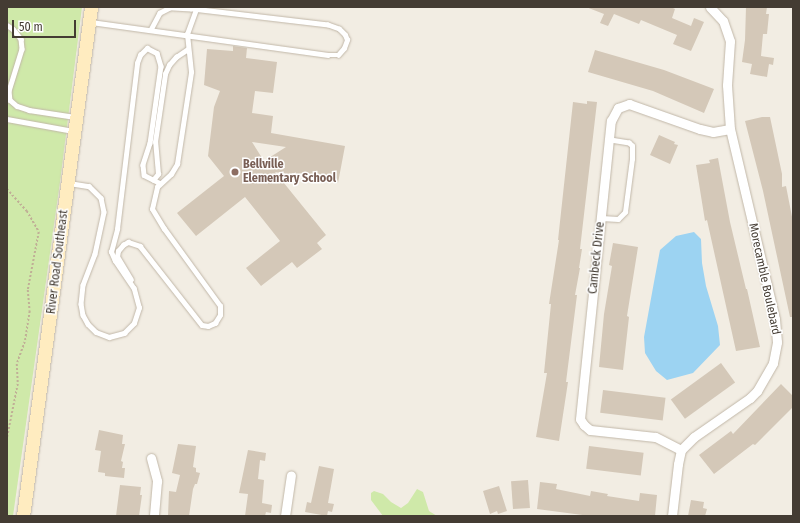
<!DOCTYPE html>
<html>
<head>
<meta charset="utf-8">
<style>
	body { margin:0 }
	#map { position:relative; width:800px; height:523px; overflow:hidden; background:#f2ede3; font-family:"Fira Sans Condensed",sans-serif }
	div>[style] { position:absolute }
	.green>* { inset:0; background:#cfe9a9 }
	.water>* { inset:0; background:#9cd3f2 }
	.building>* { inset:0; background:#d4c8b8; transform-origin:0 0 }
	.path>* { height:1.5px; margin-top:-0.75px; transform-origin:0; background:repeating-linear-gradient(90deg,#c0af96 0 2px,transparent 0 4px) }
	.roads { filter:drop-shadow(0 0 1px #c1b7a8) drop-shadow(0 0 1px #c1b7a8) }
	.service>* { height:4.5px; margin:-2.25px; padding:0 2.25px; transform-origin:2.25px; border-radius:2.25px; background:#fff }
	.minor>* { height:9px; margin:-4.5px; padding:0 4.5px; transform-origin:4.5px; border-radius:4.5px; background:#fff }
	.secondary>* { height:13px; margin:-6.5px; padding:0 6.5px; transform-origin:6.5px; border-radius:6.5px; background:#ffecc0 }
	.dots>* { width:11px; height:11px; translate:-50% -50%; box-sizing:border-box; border:2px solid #fff; border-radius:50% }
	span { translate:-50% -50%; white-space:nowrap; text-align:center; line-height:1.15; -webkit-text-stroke:3px #fff; paint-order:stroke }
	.education-label { font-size:12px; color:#785e54; font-weight:700 }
	.left { translate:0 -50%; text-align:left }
	.street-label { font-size:12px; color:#443c33 }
	.frame { position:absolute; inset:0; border:8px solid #443c33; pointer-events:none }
	.scale { position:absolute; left:12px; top:20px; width:64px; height:18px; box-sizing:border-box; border:2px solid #443c33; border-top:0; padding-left:5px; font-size:12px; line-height:14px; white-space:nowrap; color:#443c33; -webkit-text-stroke:3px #fff; paint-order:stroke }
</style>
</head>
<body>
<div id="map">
	<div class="green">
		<div style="clip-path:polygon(7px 7px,82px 7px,60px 182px,13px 516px,7px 516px)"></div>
		<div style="clip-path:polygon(417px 489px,423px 492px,429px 511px,437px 516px,383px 516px,371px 500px,371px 493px,374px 491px,383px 494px,391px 502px,401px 508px,408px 503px)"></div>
	</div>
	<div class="water">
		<div style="clip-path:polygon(694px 232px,701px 239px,702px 263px,706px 286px,718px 326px,720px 345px,693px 373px,667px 380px,656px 371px,645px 353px,644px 337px,654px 282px,660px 250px,676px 236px)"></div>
	</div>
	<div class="building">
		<div style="clip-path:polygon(586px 7px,671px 7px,675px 9px,672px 18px,691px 26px,694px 18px,704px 22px,691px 51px,673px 44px,677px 35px,641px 20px,639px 24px,614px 14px,608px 26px,600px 23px,604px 14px)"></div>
		<div style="clip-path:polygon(746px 7px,767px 7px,766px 14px,769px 14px,767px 34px,763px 34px,761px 56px,774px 58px,773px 65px,769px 64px,767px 77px,750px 74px,752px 64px,742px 62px,745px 40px)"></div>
		<div style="clip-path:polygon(evenodd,233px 46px,247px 48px,246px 58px,277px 62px,273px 93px,255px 91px,252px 113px,273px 116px,271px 133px,345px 146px,338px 183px,275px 172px,326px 235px,317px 243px,322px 249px,297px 268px,292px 262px,261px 286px,246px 268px,280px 241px,245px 197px,196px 236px,177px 213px,224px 176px,208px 156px,214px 107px,220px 91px,204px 85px,207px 49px,233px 51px,233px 46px,252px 142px,286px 147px,264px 161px,252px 142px)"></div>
		<div style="clip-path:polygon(595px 50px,664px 70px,714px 89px,704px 113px,653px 91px,588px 72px)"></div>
		<div style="clip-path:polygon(587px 101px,597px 102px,580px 249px,582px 249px,579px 268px,580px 268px,575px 295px,577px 295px,566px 382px,568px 382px,559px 441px,536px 437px,547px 373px,544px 373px,551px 304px,549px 304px,559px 240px,558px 240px,573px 102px,587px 104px)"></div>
		<div style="clip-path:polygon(762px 117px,770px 117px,782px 174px,782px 187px,786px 186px,793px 222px,793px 317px,790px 317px,763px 191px,745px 121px)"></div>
		<div style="clip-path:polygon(659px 135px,675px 142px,674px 144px,678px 145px,670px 164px,650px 155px)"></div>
		<div style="clip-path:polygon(718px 158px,730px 222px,746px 289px,747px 289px,760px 347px,736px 351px,707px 220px,705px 221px,696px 165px,710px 163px,709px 160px)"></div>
		<div style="clip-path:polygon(613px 243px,638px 247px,627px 316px,629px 317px,623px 370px,599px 367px,604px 314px,612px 266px,609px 265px)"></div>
		<div style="left:721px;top:363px;width:24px;height:62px;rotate:54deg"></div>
		<div style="clip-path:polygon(781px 384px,793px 396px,793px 407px,755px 445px,753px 444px,714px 474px,699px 455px,731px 431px,733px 434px)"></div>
		<div style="left:603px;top:390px;width:63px;height:23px;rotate:7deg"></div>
		<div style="clip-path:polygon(99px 430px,123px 435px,122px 444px,125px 444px,121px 461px,123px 462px,122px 468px,125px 468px,124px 478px,105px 476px,105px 473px,98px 472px,101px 451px,95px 450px)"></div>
		<div style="clip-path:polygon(178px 444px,196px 446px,193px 467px,196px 468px,196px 472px,200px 473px,197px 484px,195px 484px,193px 489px,189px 516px,168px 516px,169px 491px,176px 492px,180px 475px,172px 473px)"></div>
		<div style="left:589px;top:446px;width:55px;height:23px;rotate:7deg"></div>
		<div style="clip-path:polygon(248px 450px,266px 453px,265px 461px,260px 460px,258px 479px,264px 480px,262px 503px,272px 505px,271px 513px,266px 512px,265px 516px,245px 516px,248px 494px,239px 493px)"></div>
		<div style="clip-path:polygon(319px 466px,334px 469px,328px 503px,334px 504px,332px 512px,328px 511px,327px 516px,305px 512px,307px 502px,311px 503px)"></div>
		<div style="left:528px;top:480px;width:28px;height:17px;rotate:86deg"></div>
		<div style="clip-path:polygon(540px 482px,557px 484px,556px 489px,590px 496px,591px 491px,608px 494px,607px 496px,639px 501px,640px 493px,657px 495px,655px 516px,590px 516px,537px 509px)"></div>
		<div style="clip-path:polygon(120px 485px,141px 487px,140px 495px,142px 495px,139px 516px,116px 516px)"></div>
		<div style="clip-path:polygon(499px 486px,507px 511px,498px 514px,497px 511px,490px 514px,483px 491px)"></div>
		<div style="clip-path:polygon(691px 500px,704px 502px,703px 508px,707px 509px,705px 516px,688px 516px)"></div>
	</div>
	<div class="path">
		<div style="left:7px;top:189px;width:30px;rotate:48deg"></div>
		<div style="left:27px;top:211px;width:24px;rotate:60deg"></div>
		<div style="left:39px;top:232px;width:59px;rotate:100.7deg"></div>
		<div style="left:28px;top:290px;width:21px;rotate:85deg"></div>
		<div style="left:30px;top:311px;width:31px;rotate:99deg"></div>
		<div style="left:25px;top:342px;width:23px;rotate:110deg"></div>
		<div style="left:17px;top:364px;width:20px;rotate:87deg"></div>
		<div style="left:18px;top:384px;width:56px;rotate:101.3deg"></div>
	</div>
	<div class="roads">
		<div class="service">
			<div style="left:91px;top:22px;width:239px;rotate:7.9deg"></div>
			<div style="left:328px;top:55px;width:10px"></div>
			<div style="left:338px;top:55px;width:9px;rotate:-49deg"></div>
			<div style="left:344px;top:48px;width:9px;rotate:-69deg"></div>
			<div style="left:347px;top:40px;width:5px;rotate:-112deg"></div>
			<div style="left:345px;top:35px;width:8px;rotate:-135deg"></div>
			<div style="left:339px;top:29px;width:12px;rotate:-160deg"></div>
			<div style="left:328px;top:25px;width:138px;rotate:-173.3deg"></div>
			<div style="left:191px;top:9px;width:21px;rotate:-177deg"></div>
			<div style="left:170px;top:8px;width:11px;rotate:153deg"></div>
			<div style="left:160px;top:13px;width:19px;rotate:118deg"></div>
			<div style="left:7px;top:25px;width:7px;rotate:34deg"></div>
			<div style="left:13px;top:29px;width:13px;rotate:51deg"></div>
			<div style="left:21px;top:39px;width:10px;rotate:84deg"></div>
			<div style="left:22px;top:49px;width:44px;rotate:107.2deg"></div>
			<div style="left:9px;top:91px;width:9px;rotate:84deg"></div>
			<div style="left:10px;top:100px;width:9px;rotate:41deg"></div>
			<div style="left:17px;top:106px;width:13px;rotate:18deg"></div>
			<div style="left:29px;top:110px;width:48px;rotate:8.5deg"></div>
			<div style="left:7px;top:119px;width:67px;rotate:10.3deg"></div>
			<div style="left:153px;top:180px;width:8px;rotate:-50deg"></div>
			<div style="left:158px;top:174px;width:32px;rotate:-95deg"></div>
			<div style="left:155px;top:142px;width:69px;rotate:-81.6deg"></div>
			<div style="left:165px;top:74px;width:10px;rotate:-66deg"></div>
			<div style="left:169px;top:65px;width:11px;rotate:-49deg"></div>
			<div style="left:176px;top:57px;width:14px;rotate:-34deg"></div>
			<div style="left:69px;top:183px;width:20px;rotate:9deg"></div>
			<div style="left:89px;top:186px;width:17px;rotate:45deg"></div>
			<div style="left:101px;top:198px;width:14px;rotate:78deg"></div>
			<div style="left:104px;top:212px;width:43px;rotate:102.1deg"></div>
			<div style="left:95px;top:254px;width:33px;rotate:111deg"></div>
			<div style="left:83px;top:285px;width:19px;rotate:96deg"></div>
			<div style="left:81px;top:304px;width:11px;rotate:80deg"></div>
			<div style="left:83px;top:315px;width:10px;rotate:61deg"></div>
			<div style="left:88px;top:324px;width:11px;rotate:45deg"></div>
			<div style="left:96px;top:332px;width:14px;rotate:21deg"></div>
			<div style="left:109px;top:337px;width:16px;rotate:-15deg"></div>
			<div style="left:124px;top:333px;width:14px;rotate:-45deg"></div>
			<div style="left:134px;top:323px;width:16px;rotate:-72deg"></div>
			<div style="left:139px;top:308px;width:20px;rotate:-105deg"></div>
			<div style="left:134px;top:289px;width:34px;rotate:-124deg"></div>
			<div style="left:115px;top:261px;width:10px;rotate:-114deg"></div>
			<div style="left:111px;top:252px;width:24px;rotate:-75deg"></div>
			<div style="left:117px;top:229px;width:167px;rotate:-83.1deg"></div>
			<div style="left:137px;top:63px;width:9px;rotate:-69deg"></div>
			<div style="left:140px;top:55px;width:10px;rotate:-45deg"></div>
			<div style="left:147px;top:48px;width:11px;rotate:27deg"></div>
			<div style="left:157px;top:53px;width:14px;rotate:73deg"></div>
			<div style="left:161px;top:66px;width:78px;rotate:98.1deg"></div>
			<div style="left:150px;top:143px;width:23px;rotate:108deg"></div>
			<div style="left:143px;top:165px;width:10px;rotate:84deg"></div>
			<div style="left:144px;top:175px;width:18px;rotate:27deg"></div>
			<div style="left:601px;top:218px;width:17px;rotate:3deg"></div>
			<div style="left:618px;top:219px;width:10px;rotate:-45deg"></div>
			<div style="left:625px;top:212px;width:53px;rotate:-82.5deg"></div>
			<div style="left:632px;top:159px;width:13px;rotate:-90deg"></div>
			<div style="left:632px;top:146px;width:4px;rotate:-135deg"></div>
			<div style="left:629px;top:143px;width:20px;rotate:-171deg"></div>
			<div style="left:131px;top:280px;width:27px;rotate:-121deg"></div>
			<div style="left:117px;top:257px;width:6px;rotate:-81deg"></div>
			<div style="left:118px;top:251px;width:8px;rotate:-50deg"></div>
			<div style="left:123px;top:245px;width:6px;rotate:-31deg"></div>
			<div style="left:128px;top:242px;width:13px;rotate:18deg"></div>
			<div style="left:140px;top:246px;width:100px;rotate:51.9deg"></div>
			<div style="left:202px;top:325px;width:6px;rotate:9deg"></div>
			<div style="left:208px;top:326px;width:8px;rotate:-23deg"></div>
			<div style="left:215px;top:323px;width:9px;rotate:-58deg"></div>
			<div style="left:220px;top:315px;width:9px;rotate:-90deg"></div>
			<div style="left:220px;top:306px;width:95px;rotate:-126deg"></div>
			<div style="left:164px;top:229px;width:23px;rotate:-121deg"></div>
			<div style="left:152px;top:209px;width:23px;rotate:-77deg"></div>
			<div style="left:157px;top:187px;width:19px;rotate:-43deg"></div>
			<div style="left:171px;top:174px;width:12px;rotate:-59deg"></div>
			<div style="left:177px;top:164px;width:93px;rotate:-81.3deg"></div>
			<div style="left:191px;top:72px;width:38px;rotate:-96deg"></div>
			<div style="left:187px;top:34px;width:27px;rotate:-70deg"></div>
		</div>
		<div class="minor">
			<div style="left:681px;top:450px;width:29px;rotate:-153deg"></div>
			<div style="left:655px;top:437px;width:65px;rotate:-173.9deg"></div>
			<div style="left:590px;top:430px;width:8px;rotate:-140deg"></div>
			<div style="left:584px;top:425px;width:7px;rotate:-124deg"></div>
			<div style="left:580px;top:419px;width:300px;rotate:-84.1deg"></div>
			<div style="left:611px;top:121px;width:15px;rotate:-62deg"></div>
			<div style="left:618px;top:108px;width:12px;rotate:-20deg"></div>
			<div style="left:629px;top:104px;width:75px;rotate:19.4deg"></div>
			<div style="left:700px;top:129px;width:13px;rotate:13deg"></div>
			<div style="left:713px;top:132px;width:17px;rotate:-10deg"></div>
			<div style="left:151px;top:458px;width:24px;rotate:75deg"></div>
			<div style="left:157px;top:481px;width:35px;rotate:95deg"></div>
			<div style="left:285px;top:516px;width:41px;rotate:-81.7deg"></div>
			<div style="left:672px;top:516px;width:52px;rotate:-83.4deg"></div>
			<div style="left:678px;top:464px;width:14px;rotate:-78deg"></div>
			<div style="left:681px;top:450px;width:18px;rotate:-45deg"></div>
			<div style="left:694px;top:437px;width:68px;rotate:-34.9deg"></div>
			<div style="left:750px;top:398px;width:10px;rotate:-45deg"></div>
			<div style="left:757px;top:391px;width:32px;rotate:-60deg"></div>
			<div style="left:773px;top:363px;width:21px;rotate:-79deg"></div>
			<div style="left:777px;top:342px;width:23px;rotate:-95deg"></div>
			<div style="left:775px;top:319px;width:195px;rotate:-103.3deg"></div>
			<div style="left:730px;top:129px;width:44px;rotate:-93.9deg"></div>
			<div style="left:727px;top:85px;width:44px;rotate:-86.1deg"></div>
			<div style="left:730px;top:41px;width:21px;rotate:-109deg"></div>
			<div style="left:723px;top:21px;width:19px;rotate:-133deg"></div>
		</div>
		<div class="secondary">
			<div style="left:23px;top:516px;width:514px;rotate:-82.39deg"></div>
		</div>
	</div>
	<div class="dots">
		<div style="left:235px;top:172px;background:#8d6e63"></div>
	</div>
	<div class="education-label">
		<span class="left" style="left:243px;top:172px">Bellville<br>Elementary School</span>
	</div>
	<div class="street-label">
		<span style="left:597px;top:258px;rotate:-84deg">Cambeck Drive</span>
		<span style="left:58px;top:262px;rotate:-83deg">River Road Southeast</span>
		<span style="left:764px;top:279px;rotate:78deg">Morecamble Boulebard</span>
	</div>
	<div class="frame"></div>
	<div class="scale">50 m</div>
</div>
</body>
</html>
